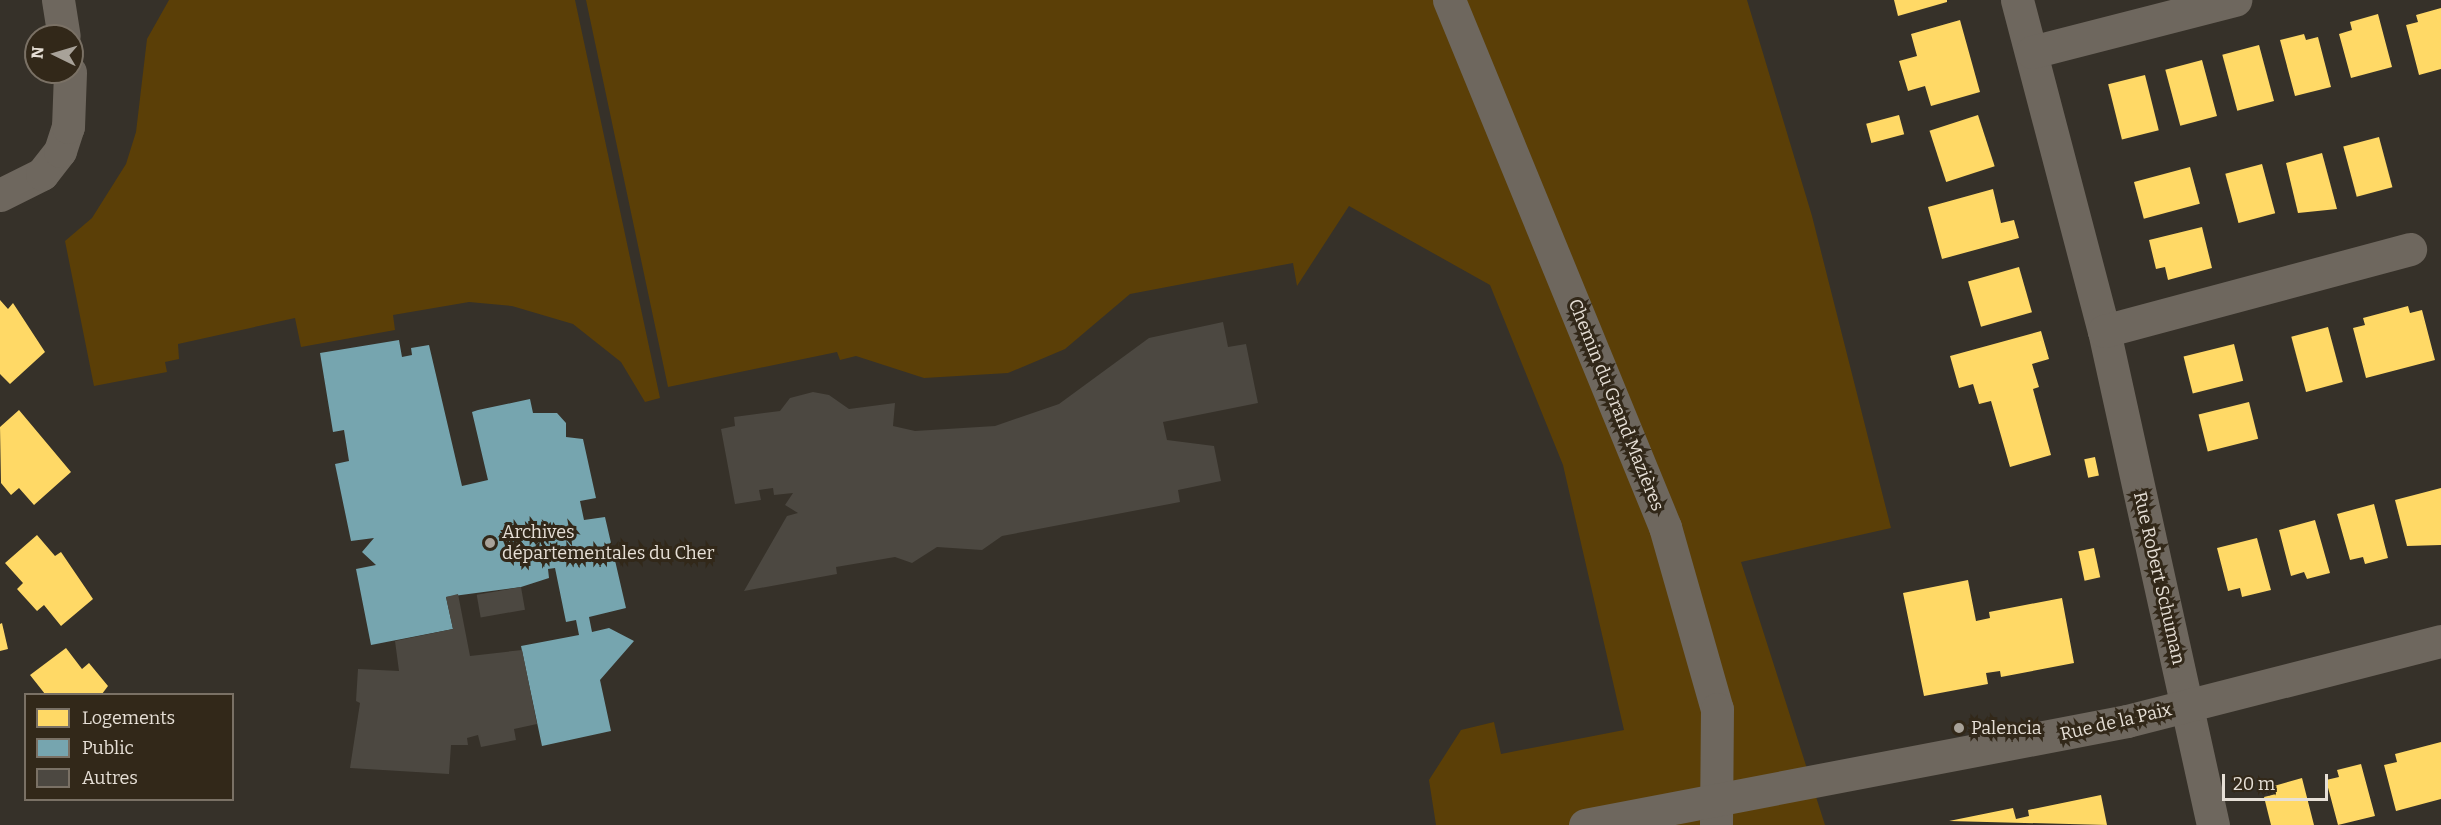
<!DOCTYPE html>
<html>
<head>
<meta charset="utf-8">
<style>
  body { margin:0 }
  #map { position:relative; width:2441px; height:825px; overflow:hidden; background:#363129; font-family:Bitter,serif }
  div>[style] { position:absolute }
  [style*='--x'] { left:calc(var(--x)*1px); top:calc(var(--y)*1px); width:calc(var(--w)*1px); rotate:calc(var(--a)*1deg) }
  .green>* { inset:0; background:#5b3f07 }
  .homes>* { inset:0; background:#ffd966; transform-origin:0 0 }
  .public>* { inset:0; background:#76a5af }
  .building>* { inset:0; background:#4c4841; transform-origin:0 0 }
  .street>* { height:33px; margin:-16.5px; padding:0 16.5px; transform-origin:16.5px; border-radius:16.5px; background:#6e675e }
  .dots>* { width:16px; height:16px; translate:-50% -50%; box-sizing:border-box; border:3px solid #322819; border-radius:50% }
  span { translate:-50% -50%; white-space:nowrap; text-align:center; line-height:1.15; -webkit-text-stroke:6px #322819; paint-order:stroke }
  .street-label { font-size:18px; color:#e6dfd6 }
  .poi-label { font-size:18px; color:#e6dfd6 }
  .left { translate:0 -50%; text-align:left }
  .legend { position:absolute; left:24px; top:693px; width:210px; height:108px; box-sizing:border-box; background:#322819; border:2px solid #7a7165; margin:0; padding:8px 10px; list-style:none; font-size:18px; color:#e6dfd6 }
  .legend li { display:flex; align-items:center; gap:12px; height:30px }
  .legend b { width:30px; border:2px solid #7a7165 }
  .north { position:absolute; left:24px; top:24px; width:60px; height:60px; box-sizing:border-box; background:#322819; border:2px solid #7a7165; border-radius:50%; rotate:275deg; font-size:16px; font-weight:700; line-height:24px; text-align:center; color:#e6dfd6 }
  .north::after { content:''; display:block; margin:auto; width:21px; height:27px; background:#a8a299; clip-path:polygon(50% 0,100% 100%,50% 72%,0 100%) }
  .scale { position:absolute; left:2222px; top:774px; width:106px; height:27px; box-sizing:border-box; border:3px solid #e6dfd6; border-top:0; padding-left:8px; font-size:18px; line-height:21px; white-space:nowrap; color:#e6dfd6; -webkit-text-stroke:4px #322819; paint-order:stroke }
</style>
</head>
<body>
<div id="map">
  <div class="green">
    <div style="clip-path:polygon(169px 0,575px 0,660px 398px,645px 402px,621px 362px,573px 324px,512px 306px,469px 302px,393px 315px,395px 330px,301px 347px,295px 318px,178px 344px,179px 359px,165px 362px,167px 372px,94px 386px,65px 241px,92px 218px,126px 164px,136px 132px,147px 39px)"></div>
    <div style="clip-path:polygon(586px 0,1747px 0,1812px 216px,1891px 528px,1741px 562px,1825px 825px,1436px 825px,1429px 780px,1461px 730px,1494px 722px,1501px 754px,1624px 730px,1563px 465px,1490px 285px,1349px 206px,1297px 286px,1293px 263px,1130px 294px,1065px 349px,1008px 373px,924px 378px,856px 356px,840px 360px,837px 352px,668px 387px)"></div>
  </div>
  <div class="homes">
    <div style="clip-path:polygon(1894px 0,1947px 0,1947px 2px,1898px 16px)"></div>
    <div style="clip-path:polygon(2441px 8px,2441px 69px,2419px 75px,2406px 25px,2418px 22px,2416px 15px)"></div>
    <div style="clip-path:polygon(2378px 14px,2392px 67px,2351px 78px,2339px 34px,2352px 30px,2350px 22px)"></div>
    <div style="clip-path:polygon(1960px 20px,1980px 92px,1931px 106px,1925px 86px,1908px 91px,1899px 61px,1917px 56px,1911px 34px)"></div>
    <div style="clip-path:polygon(2304px 34px,2306px 40px,2318px 37px,2331px 87px,2295px 96px,2280px 40px)"></div>
    <div style="left:2259px;top:45px;width:58px;height:38px;rotate:75deg"></div>
    <div style="left:2202px;top:60px;width:58px;height:38px;rotate:75deg"></div>
    <div style="left:2145px;top:75px;width:57px;height:38px;rotate:76deg"></div>
    <div style="left:1899px;top:115px;width:20px;height:34px;rotate:75deg"></div>
    <div style="left:1978px;top:115px;width:54px;height:51px;rotate:72deg"></div>
    <div style="left:2379px;top:137px;width:52px;height:37px;rotate:75deg"></div>
    <div style="clip-path:polygon(2322px 153px,2337px 209px,2298px 213px,2286px 163px)"></div>
    <div style="left:2262px;top:164px;width:51px;height:38px;rotate:75deg"></div>
    <div style="left:2190px;top:167px;width:38px;height:58px;rotate:75deg"></div>
    <div style="clip-path:polygon(1993px 189px,2001px 223px,2014px 220px,2019px 238px,1942px 259px,1928px 207px)"></div>
    <div style="clip-path:polygon(2202px 227px,2212px 268px,2168px 280px,2165px 267px,2156px 269px,2149px 240px)"></div>
    <div style="left:2019px;top:267px;width:47px;height:53px;rotate:74deg"></div>
    <div style="clip-path:polygon(0 300px,8px 309px,13px 303px,45px 352px,10px 384px,0 374px)"></div>
    <div style="clip-path:polygon(2408px 306px,2410px 313px,2422px 310px,2435px 360px,2366px 378px,2353px 328px,2365px 325px,2363px 318px)"></div>
    <div style="left:2328px;top:327px;width:57px;height:38px;rotate:75deg"></div>
    <div style="clip-path:polygon(2041px 331px,2049px 359px,2032px 364px,2039px 387px,2033px 389px,2051px 455px,2010px 467px,1991px 401px,1979px 404px,1973px 384px,1959px 388px,1950px 356px)"></div>
    <div style="left:2234px;top:344px;width:38px;height:52px;rotate:76deg"></div>
    <div style="left:2249px;top:402px;width:38px;height:52px;rotate:76deg"></div>
    <div style="clip-path:polygon(19px 410px,71px 472px,34px 505px,19px 488px,11px 495px,1px 483px,0 427px)"></div>
    <div style="left:2095px;top:457px;width:19px;height:11px;rotate:78deg"></div>
    <div style="clip-path:polygon(2441px 488px,2441px 545px,2407px 546px,2395px 500px)"></div>
    <div style="clip-path:polygon(2374px 504px,2388px 558px,2365px 564px,2363px 557px,2350px 560px,2337px 514px)"></div>
    <div style="clip-path:polygon(2315px 520px,2330px 573px,2307px 579px,2304px 572px,2291px 576px,2279px 530px)"></div>
    <div style="clip-path:polygon(37px 535px,55px 556px,61px 552px,93px 599px,61px 626px,44px 605px,37px 611px,17px 589px,23px 583px,5px 563px)"></div>
    <div style="clip-path:polygon(2257px 538px,2271px 590px,2242px 597px,2240px 588px,2228px 591px,2217px 548px)"></div>
    <div style="left:2094px;top:548px;width:30px;height:16px;rotate:78deg"></div>
    <div style="clip-path:polygon(1968px 580px,1976px 621px,1990px 618px,1989px 612px,2062px 598px,2074px 663px,2001px 677px,2000px 671px,1986px 673px,1988px 684px,1924px 696px,1903px 593px)"></div>
    <div style="clip-path:polygon(2px 623px,8px 649px,0 651px,0 624px)"></div>
    <div style="clip-path:polygon(66px 648px,82px 669px,89px 663px,108px 686px,102px 694px,45px 694px,30px 675px)"></div>
    <div style="clip-path:polygon(2441px 742px,2441px 799px,2396px 811px,2384px 765px,2397px 762px,2395px 754px)"></div>
    <div style="clip-path:polygon(2361px 764px,2375px 816px,2338px 825px,2326px 780px,2339px 777px,2337px 770px)"></div>
    <div style="clip-path:polygon(2302px 778px,2314px 825px,2271px 825px,2264px 797px,2276px 794px,2274px 786px)"></div>
    <div style="clip-path:polygon(2101px 795px,2107px 825px,1949px 821px,2013px 808px,2016px 819px,2029px 816px,2028px 810px)"></div>
  </div>
  <div class="public">
    <div style="clip-path:polygon(399px 340px,402px 357px,412px 355px,411px 348px,429px 345px,462px 486px,488px 480px,472px 412px,478px 410px,530px 399px,533px 413px,557px 413px,566px 423px,566px 437px,583px 439px,596px 498px,580px 501px,584px 520px,605px 517px,626px 608px,589px 617px,592px 632px,609px 628px,634px 641px,600px 680px,611px 731px,542px 746px,521px 646px,579px 635px,576px 620px,566px 622px,555px 568px,548px 569px,549px 578px,521px 587px,446px 597px,453px 629px,371px 645px,356px 569px,376px 565px,362px 552px,374px 538px,351px 541px,335px 464px,349px 461px,344px 430px,333px 432px,320px 353px)"></div>
  </div>
  <div class="building">
    <div style="clip-path:polygon(1223px 322px,1228px 347px,1246px 344px,1258px 403px,1163px 422px,1167px 440px,1214px 446px,1221px 481px,1178px 490px,1180px 502px,1002px 536px,982px 550px,937px 547px,912px 563px,895px 557px,836px 567px,837px 574px,744px 591px,787px 516px,798px 513px,785px 505px,793px 493px,774px 495px,773px 488px,759px 490px,761px 500px,735px 504px,721px 429px,735px 426px,734px 417px,780px 411px,790px 398px,813px 392px,829px 395px,849px 409px,895px 403px,893px 426px,915px 431px,995px 426px,1059px 404px,1149px 338px)"></div>
    <div style="left:521px;top:587px;width:23px;height:45px;rotate:80deg"></div>
    <div style="clip-path:polygon(458px 594px,470px 656px,522px 650px,537px 724px,514px 729px,516px 740px,481px 747px,478px 735px,467px 738px,468px 745px,451px 745px,449px 774px,350px 768px,360px 703px,356px 701px,358px 669px,399px 671px,395px 641px,453px 629px,446px 597px)"></div>
  </div>
  <div class="street">
    <div style="--x:58;--y:0;--w:36;--a:81"></div>
    <div style="--x:1449;--y:0;--w:570;--a:67.71"></div>
    <div style="--x:1665;--y:527;--w:189;--a:74.1"></div>
    <div style="--x:1717;--y:709;--w:115;--a:90.5"></div>
    <div style="--x:2017;--y:0;--w:342;--a:75.3"></div>
    <div style="--x:2104;--y:331;--w:506;--a:77.56"></div>
    <div style="--x:2032;--y:52;--w:210;--a:-14.4"></div>
    <div style="--x:0;--y:195;--w:47;--a:-26.6"></div>
    <div style="--x:42;--y:174;--w:29;--a:-52"></div>
    <div style="--x:60;--y:151;--w:25;--a:-72"></div>
    <div style="--x:68;--y:127;--w:55;--a:-87.9"></div>
    <div style="--x:2104;--y:331;--w:317;--a:-15"></div>
    <div style="--x:1585;--y:825;--w:552;--a:-10.86"></div>
    <div style="--x:2127;--y:721;--w:324;--a:-14.3"></div>
  </div>
  <div class="dots">
    <div style="left:490px;top:543px;background:#a8a299"></div>
    <div style="left:1959px;top:728px;background:#a8a299"></div>
  </div>
  <div class="street-label">
    <span style="left:1616px;top:405px;rotate:68deg">Chemin du Grand Mazières</span>
    <span style="left:2159px;top:578px;rotate:77deg">Rue Robert Schuman</span>
    <span style="left:2116px;top:722px;rotate:-13deg">Rue de la Paix</span>
  </div>
  <div class="poi-label">
    <span class="left" style="left:502px;top:543px">Archives<br>départementales du Cher</span>
    <span class="left" style="left:1971px;top:728px">Palencia</span>
  </div>
  <ul class="legend">
  <li><b style="height:16px;background:#ffd966"></b>Logements</li>
  <li><b style="height:16px;background:#76a5af"></b>Public</li>
  <li><b style="height:16px;background:#4c4841"></b>Autres</li>
  </ul>
  <div class="north">N</div>
  <div class="scale">20 m</div>
</div>
</body>
</html>
